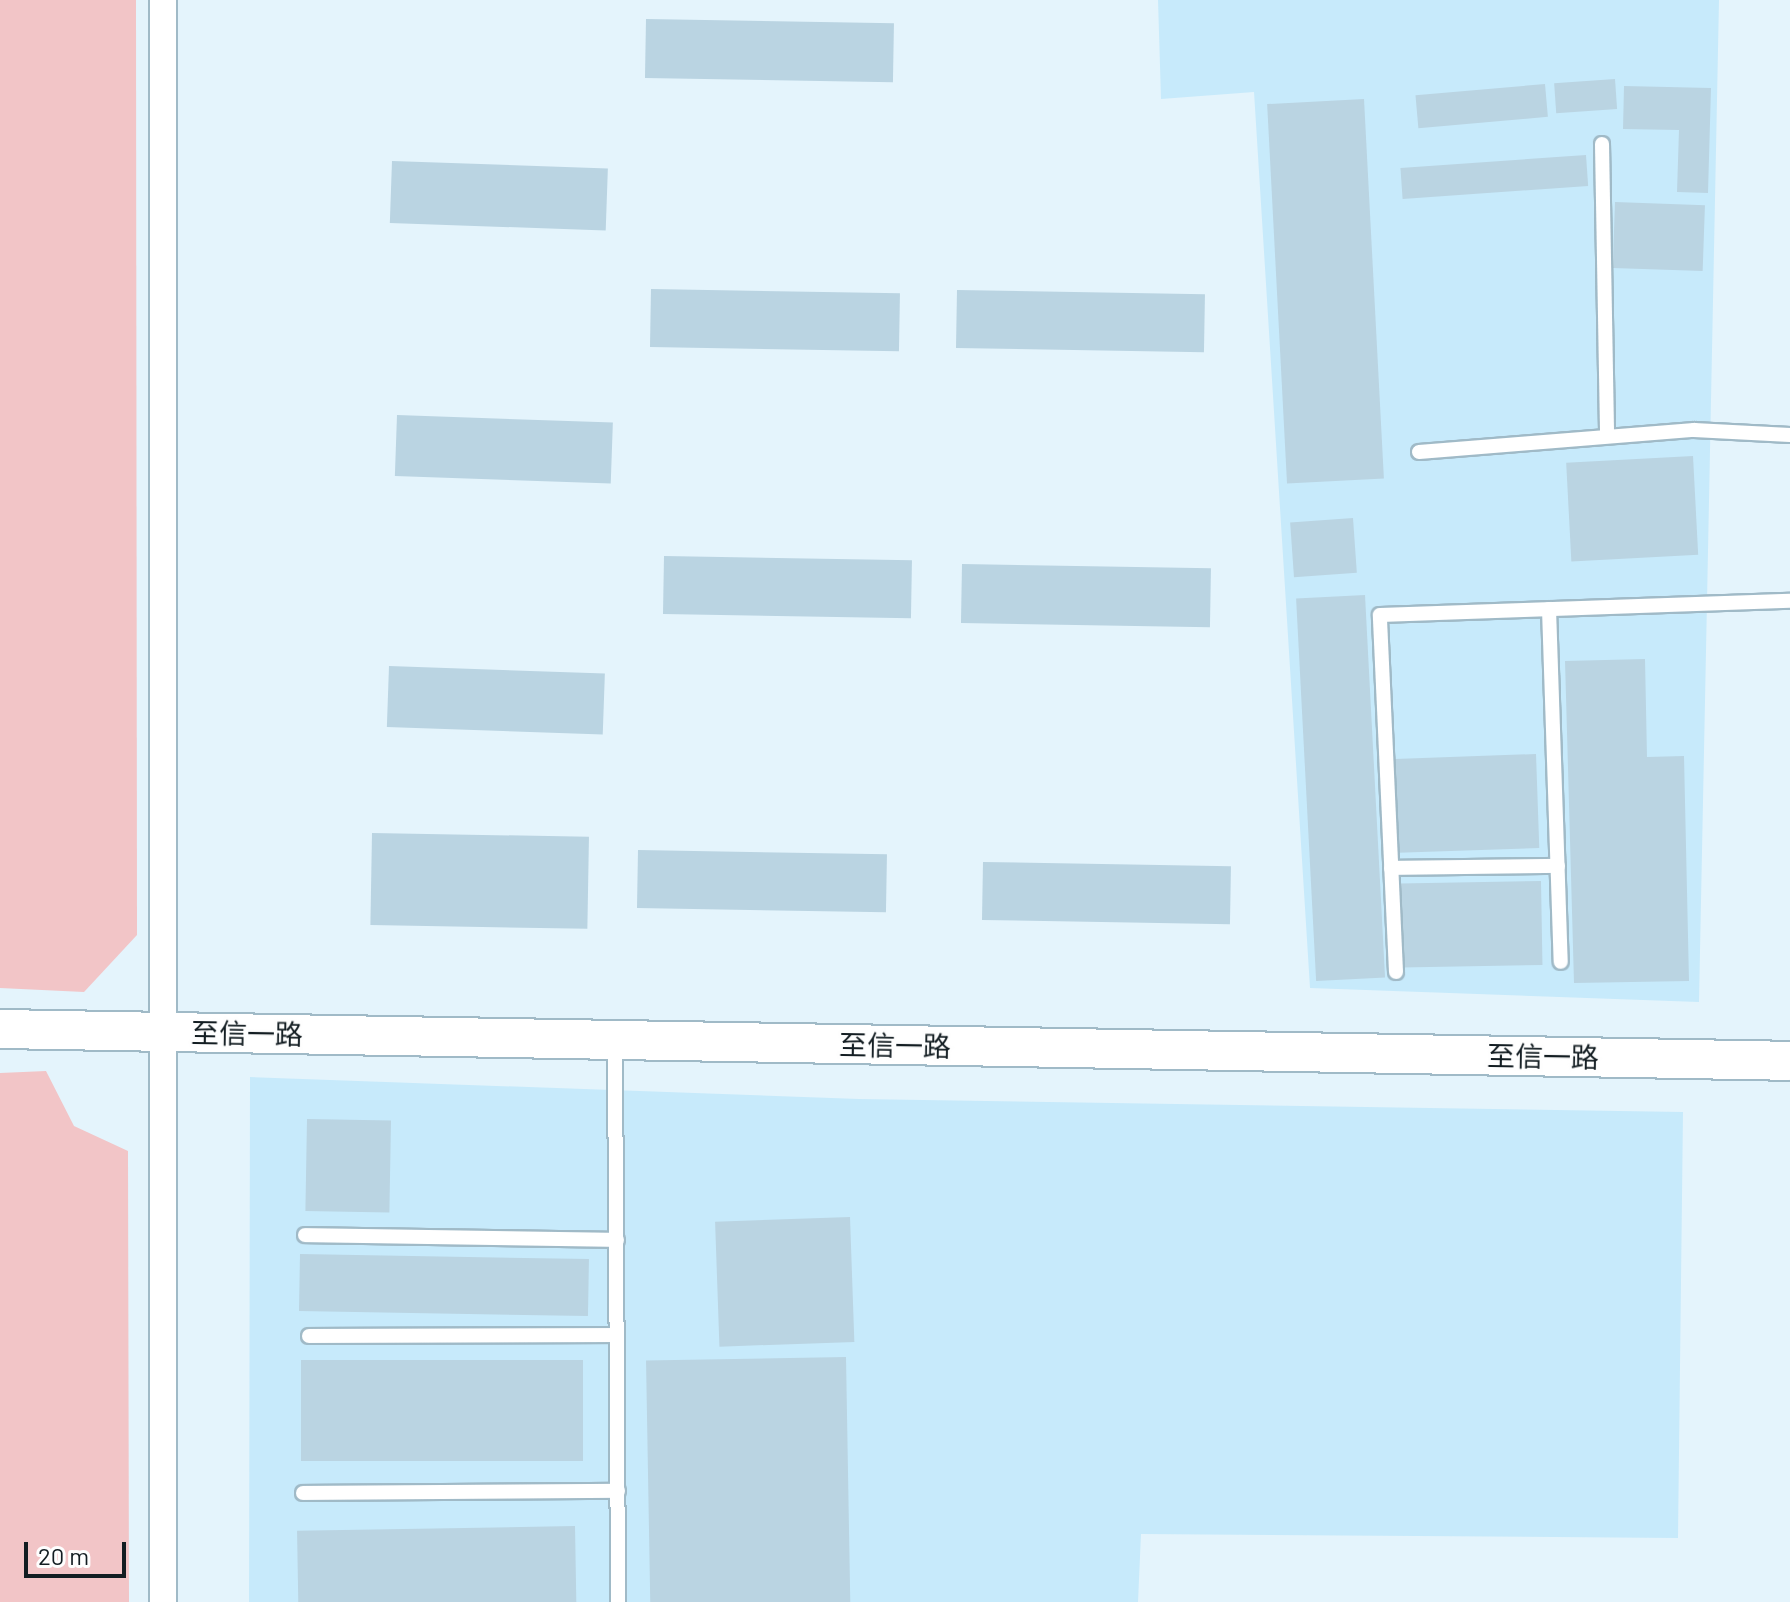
<!DOCTYPE html>
<html>
<head>
<meta charset="utf-8">
<style>
  body { margin:0 }
  #map { position:relative; width:1790px; height:1602px; overflow:hidden; background:#e4f4fc; font-family:Barlow,"Noto Sans SC",sans-serif }
  div>[style] { position:absolute }
  [style*='--x'] { left:calc(var(--x)*1px); top:calc(var(--y)*1px); width:calc(var(--w)*1px); rotate:calc(var(--a)*1deg) }
  .built>* { inset:0; background:#c7eafb }
  .green>* { inset:0; background:#f2c5c7 }
  .building>* { inset:0; background:#bad4e2; transform-origin:0 0 }
  .roads { filter:drop-shadow(2px 0 #a0bac7) drop-shadow(-2px 0 #a0bac7) drop-shadow(0 2px #a0bac7) drop-shadow(0 -2px #a0bac7) }
  .lane>* { height:14px; margin:-7px; padding:0 7px; transform-origin:7px; border-radius:7px; background:#fff }
  .street>* { height:26px; margin:-13px; padding:0 13px; transform-origin:13px; border-radius:13px; background:#fff }
  .secondary>* { height:38px; margin:-19px; padding:0 19px; transform-origin:19px; border-radius:19px; background:#fff }
  span { translate:-50% -50%; white-space:nowrap; text-align:center; line-height:1.15; -webkit-text-stroke:6px #fefefe; paint-order:stroke }
  .street-label { font-size:28px; color:#131d22 }
  .scale { position:absolute; left:24px; top:1542px; width:102px; height:36px; box-sizing:border-box; border:4px solid #131d22; border-top:0; padding-left:10px; font-size:24px; line-height:28px; white-space:nowrap; color:#131d22; -webkit-text-stroke:6px #fefefe; paint-order:stroke }
</style>
</head>
<body>
<div id="map">
  <div class="built">
    <div style="clip-path:polygon(1158px 0,1719px 0,1699px 1002px,1310px 988px,1254px 92px,1161px 99px)"></div>
    <div style="clip-path:polygon(250px 1077px,859px 1099px,1683px 1112px,1678px 1538px,1141px 1534px,1138px 1602px,249px 1602px)"></div>
  </div>
  <div class="green">
    <div style="clip-path:polygon(0 0,136px 0,137px 935px,84px 992px,0 988px)"></div>
    <div style="clip-path:polygon(46px 1071px,74px 1126px,128px 1151px,129px 1602px,0 1602px,0 1073px)"></div>
  </div>
  <div class="building">
    <div style="left:646px;top:19px;width:248px;height:59px;rotate:1deg"></div>
    <div style="left:1615px;top:79px;width:30px;height:61px;rotate:86deg"></div>
    <div style="left:1545px;top:84px;width:33px;height:130px;rotate:85deg"></div>
    <div style="clip-path:polygon(1624px 86px,1711px 88px,1708px 193px,1677px 192px,1679px 130px,1623px 129px)"></div>
    <div style="left:1364px;top:99px;width:380px;height:97px;rotate:87deg"></div>
    <div style="left:1586px;top:155px;width:31px;height:186px;rotate:86deg"></div>
    <div style="left:392px;top:161px;width:216px;height:62px;rotate:2deg"></div>
    <div style="left:1615px;top:202px;width:90px;height:66px;rotate:2deg"></div>
    <div style="left:651px;top:289px;width:249px;height:58px;rotate:1deg"></div>
    <div style="left:957px;top:290px;width:248px;height:58px;rotate:1deg"></div>
    <div style="left:397px;top:415px;width:216px;height:61px;rotate:2deg"></div>
    <div style="left:1693px;top:456px;width:99px;height:127px;rotate:87deg"></div>
    <div style="left:1353px;top:518px;width:55px;height:63px;rotate:86deg"></div>
    <div style="left:664px;top:556px;width:248px;height:58px;rotate:1deg"></div>
    <div style="left:962px;top:564px;width:249px;height:59px;rotate:1deg"></div>
    <div style="left:1365px;top:595px;width:383px;height:69px;rotate:87deg"></div>
    <div style="clip-path:polygon(1645px 659px,1647px 757px,1684px 756px,1689px 981px,1574px 983px,1565px 661px)"></div>
    <div style="left:389px;top:666px;width:216px;height:61px;rotate:2deg"></div>
    <div style="left:1536px;top:754px;width:94px;height:141px;rotate:88deg"></div>
    <div style="left:372px;top:833px;width:217px;height:92px;rotate:1deg"></div>
    <div style="left:638px;top:850px;width:249px;height:58px;rotate:1deg"></div>
    <div style="left:983px;top:862px;width:248px;height:58px;rotate:1deg"></div>
    <div style="left:1541px;top:881px;width:84px;height:141px;rotate:89deg"></div>
    <div style="left:307px;top:1119px;width:84px;height:92px;rotate:1deg"></div>
    <div style="left:850px;top:1217px;width:125px;height:135px;rotate:88deg"></div>
    <div style="left:300px;top:1254px;width:289px;height:57px;rotate:1deg"></div>
    <div style="left:846px;top:1357px;width:245px;height:200px;rotate:89deg"></div>
    <div style="left:583px;top:1360px;width:101px;height:282px;rotate:90deg"></div>
    <div style="left:575px;top:1526px;width:76px;height:278px;rotate:89deg"></div>
  </div>
  <div class="roads">
    <div class="lane">
      <div style="--x:1602;--y:144;--w:292;--a:89"></div>
      <div style="--x:1419;--y:452;--w:276;--a:-4.6"></div>
      <div style="--x:1694;--y:430;--w:96;--a:3"></div>
      <div style="--x:1549;--y:609;--w:353;--a:88.1"></div>
      <div style="--x:1391;--y:868;--w:167;--a:-0.7"></div>
      <div style="--x:1396;--y:972;--w:357;--a:-92.6"></div>
      <div style="--x:1380;--y:615;--w:410;--a:-2"></div>
      <div style="--x:615;--y:1042;--w:560;--a:89.69"></div>
      <div style="--x:305;--y:1235;--w:312;--a:0.9"></div>
      <div style="--x:309;--y:1336;--w:308;--a:-0.2"></div>
      <div style="--x:303;--y:1493;--w:315;--a:-0.4"></div>
    </div>
    <div class="street">
      <div style="--x:163;--y:1602;--w:1602;--a:-90"></div>
    </div>
    <div class="secondary">
      <div style="--x:0;--y:1029;--w:1790;--a:1.02"></div>
    </div>
  </div>
  <div class="street-label">
    <span style="left:247px;top:1033px;rotate:1deg">至信一路</span>
    <span style="left:895px;top:1045px;rotate:1deg">至信一路</span>
    <span style="left:1543px;top:1056px;rotate:1deg">至信一路</span>
  </div>
  <div class="scale">20 m</div>
</div>
</body>
</html>
